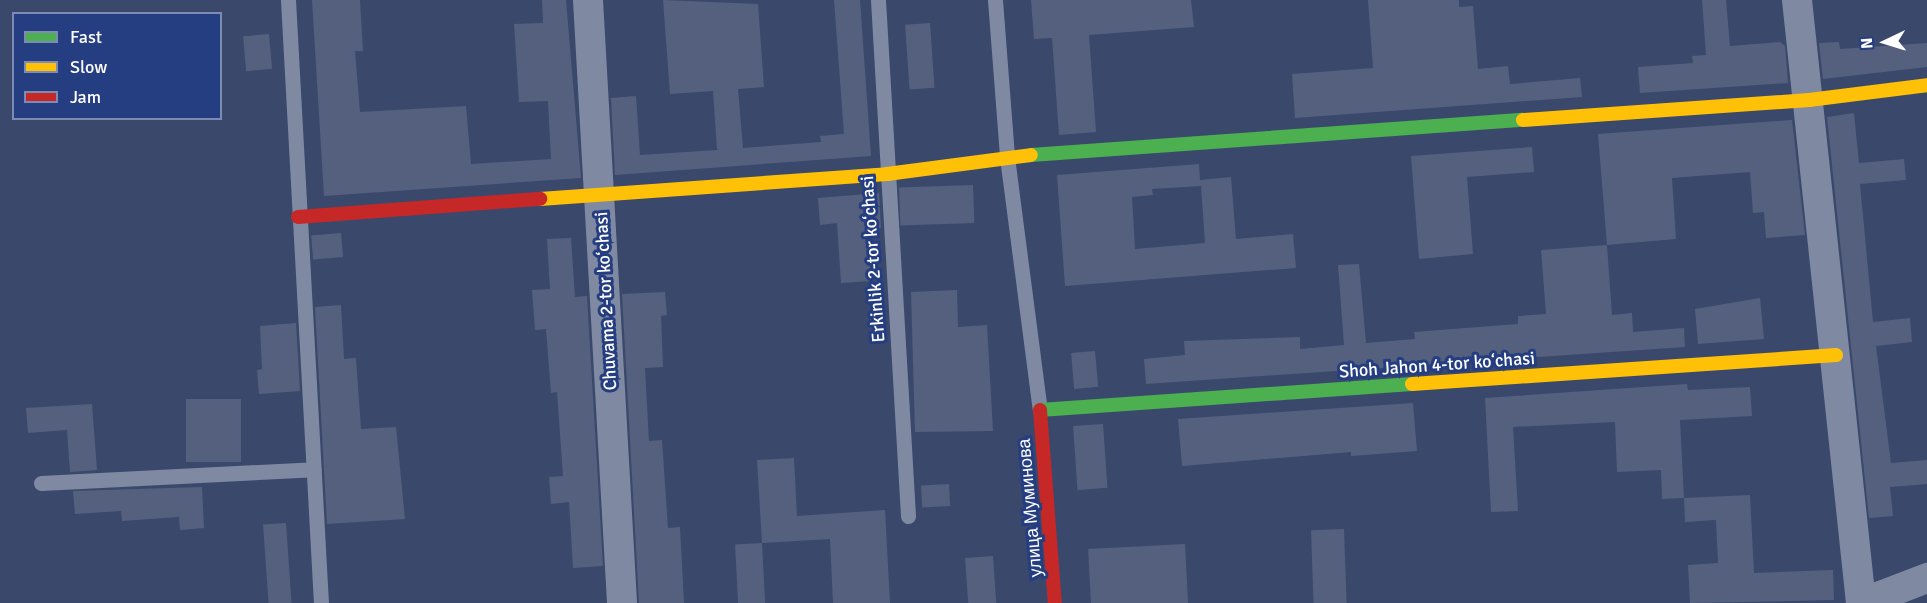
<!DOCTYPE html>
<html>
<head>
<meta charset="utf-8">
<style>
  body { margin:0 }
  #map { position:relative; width:1927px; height:603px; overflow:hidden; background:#3a486c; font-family:Signika,sans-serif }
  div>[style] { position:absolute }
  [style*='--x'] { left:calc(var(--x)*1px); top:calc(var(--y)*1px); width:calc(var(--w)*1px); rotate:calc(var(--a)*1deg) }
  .building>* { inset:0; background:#55607e; transform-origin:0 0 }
  .lane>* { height:15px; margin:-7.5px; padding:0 7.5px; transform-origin:7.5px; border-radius:7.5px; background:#8089a2 }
  .street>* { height:30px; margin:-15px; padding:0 15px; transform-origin:15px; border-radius:15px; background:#8089a2 }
  .fast>* { height:14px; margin:-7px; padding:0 7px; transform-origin:7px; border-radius:7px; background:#4caf50 }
  .slow>* { height:14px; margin:-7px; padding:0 7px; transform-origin:7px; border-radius:7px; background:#ffc107 }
  .jam>* { height:14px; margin:-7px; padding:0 7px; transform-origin:7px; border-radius:7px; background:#c62828 }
  span { translate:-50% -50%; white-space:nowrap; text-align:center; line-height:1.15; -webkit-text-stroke:6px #253e81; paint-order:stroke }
  .street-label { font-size:18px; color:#fff }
  .legend { position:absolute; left:12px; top:12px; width:210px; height:108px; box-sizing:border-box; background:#253e81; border:2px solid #7c8bb3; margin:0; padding:8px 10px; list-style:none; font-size:18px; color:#fff }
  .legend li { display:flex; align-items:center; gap:12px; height:30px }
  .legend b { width:30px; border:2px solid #7c8bb3 }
  .north { position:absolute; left:1855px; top:12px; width:60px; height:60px; -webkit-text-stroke:4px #253e81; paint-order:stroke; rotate:266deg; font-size:16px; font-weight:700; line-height:24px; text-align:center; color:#fff }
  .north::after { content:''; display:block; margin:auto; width:21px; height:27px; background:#fff; clip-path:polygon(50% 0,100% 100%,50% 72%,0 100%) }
</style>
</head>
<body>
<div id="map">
  <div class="building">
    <div style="clip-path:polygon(312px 0,360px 0,363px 51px,355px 51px,360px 112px,466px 106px,471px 164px,551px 159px,548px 101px,519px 102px,514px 24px,543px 23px,542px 0,566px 0,581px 178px,324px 196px)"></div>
    <div style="clip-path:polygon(663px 0,758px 4px,764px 87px,738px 89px,743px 148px,821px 142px,820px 136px,844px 134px,834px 0,860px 0,871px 156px,615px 175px,611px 98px,636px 96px,640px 155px,717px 150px,713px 91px,670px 94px)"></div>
    <div style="clip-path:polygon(1031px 0,1191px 0,1194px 27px,1089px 35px,1096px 132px,1059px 135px,1052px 38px,1034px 39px)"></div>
    <div style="clip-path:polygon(1368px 0,1459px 0,1459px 7px,1473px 6px,1478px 69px,1508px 66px,1510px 84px,1580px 78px,1582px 97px,1295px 118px,1292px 74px,1373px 68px)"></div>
    <div style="clip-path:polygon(1702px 0,1726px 0,1730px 46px,1780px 42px,1785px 46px,1788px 83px,1640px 93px,1638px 67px,1693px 63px,1692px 56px,1706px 55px)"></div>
    <div style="left:930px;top:23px;width:65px;height:25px;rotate:86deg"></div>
    <div style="left:269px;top:34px;width:35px;height:26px;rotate:85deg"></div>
    <div style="clip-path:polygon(1839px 42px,1840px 49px,1927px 43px,1927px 67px,1823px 79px,1819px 43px)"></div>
    <div style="clip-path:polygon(1854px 113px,1859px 163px,1904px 159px,1906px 180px,1860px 184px,1873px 322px,1910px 318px,1912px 342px,1876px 346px,1891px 463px,1927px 460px,1927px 484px,1890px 487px,1893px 516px,1869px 518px,1827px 117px)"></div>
    <div style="clip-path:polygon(1792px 120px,1805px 235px,1766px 238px,1764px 212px,1753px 213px,1750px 172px,1672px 178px,1676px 239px,1607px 245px,1598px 134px)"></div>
    <div style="clip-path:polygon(1532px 147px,1534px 172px,1467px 177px,1473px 254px,1419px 259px,1411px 156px)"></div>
    <div style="clip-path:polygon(evenodd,1199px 164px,1200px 180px,1231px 177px,1236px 239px,1293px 234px,1296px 268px,1065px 286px,1057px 175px,1199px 164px,1201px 186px,1205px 243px,1135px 249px,1132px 197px,1153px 195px,1152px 189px,1201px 186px)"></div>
    <div style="left:973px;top:185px;width:38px;height:74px;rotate:88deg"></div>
    <div style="clip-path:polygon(879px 193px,881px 228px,868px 229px,871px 281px,841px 283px,837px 223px,820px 225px,818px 198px)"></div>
    <div style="left:341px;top:233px;width:24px;height:30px;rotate:85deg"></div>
    <div style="clip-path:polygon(571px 238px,575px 297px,587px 296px,603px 566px,573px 568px,569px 502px,551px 504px,549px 477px,563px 476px,557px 392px,551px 393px,546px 329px,535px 330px,532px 290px,550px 289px,547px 239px)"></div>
    <div style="clip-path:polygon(1607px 245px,1612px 315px,1632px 313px,1633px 332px,1684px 328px,1685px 347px,1146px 384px,1144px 359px,1185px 355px,1184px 341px,1300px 337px,1300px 349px,1344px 345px,1338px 265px,1359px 264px,1366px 343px,1415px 339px,1414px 332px,1518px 324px,1518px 316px,1546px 314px,1541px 250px)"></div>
    <div style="clip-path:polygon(957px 290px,958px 327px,987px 325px,993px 431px,915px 432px,911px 292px)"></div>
    <div style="clip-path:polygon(665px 292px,667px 315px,661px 316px,663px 367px,645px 368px,648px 424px,649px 441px,662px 440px,668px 528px,680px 527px,684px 603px,639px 603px,622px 294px)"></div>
    <div style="clip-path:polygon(1760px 298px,1764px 339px,1698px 344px,1695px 309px)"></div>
    <div style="clip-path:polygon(341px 305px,344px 359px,356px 358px,361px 429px,396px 427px,405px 519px,327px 524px,315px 307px)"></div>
    <div style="clip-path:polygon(296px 323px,300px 391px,259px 394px,257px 370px,262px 369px,260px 326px)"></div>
    <div style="left:1095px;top:351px;width:36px;height:24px;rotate:85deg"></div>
    <div style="clip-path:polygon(1687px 384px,1688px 390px,1750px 387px,1752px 416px,1680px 420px,1684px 498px,1662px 499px,1661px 470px,1617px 472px,1615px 422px,1513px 427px,1518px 511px,1491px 512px,1485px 398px)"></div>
    <div style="left:241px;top:399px;width:63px;height:55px;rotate:90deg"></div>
    <div style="clip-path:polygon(1413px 403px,1417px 451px,1351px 456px,1351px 452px,1182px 466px,1178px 419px)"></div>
    <div style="clip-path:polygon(92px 404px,97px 470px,70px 472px,67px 430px,28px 433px,26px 408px)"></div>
    <div style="left:1103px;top:424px;width:64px;height:30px;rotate:86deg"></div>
    <div style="clip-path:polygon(794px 458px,797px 516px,885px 510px,890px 603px,833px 603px,830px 539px,762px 543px,757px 460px)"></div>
    <div style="left:949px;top:484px;width:22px;height:28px;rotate:87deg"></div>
    <div style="clip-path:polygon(202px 487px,204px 528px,180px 530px,179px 517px,122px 521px,121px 511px,75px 514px,73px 491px)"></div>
    <div style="clip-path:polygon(1750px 495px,1754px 573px,1833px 570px,1834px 600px,1690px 603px,1688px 565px,1718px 563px,1716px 520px,1685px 522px,1684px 498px)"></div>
    <div style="left:286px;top:523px;width:80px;height:23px;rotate:86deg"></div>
    <div style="left:1344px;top:529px;width:74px;height:33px;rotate:88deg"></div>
    <div style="left:762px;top:543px;width:60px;height:27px;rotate:87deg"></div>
    <div style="left:1185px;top:544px;width:59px;height:97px;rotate:87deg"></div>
    <div style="left:993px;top:556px;width:47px;height:28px;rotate:86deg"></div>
  </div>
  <div class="lane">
    <div style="--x:288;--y:0;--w:604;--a:86.87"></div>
    <div style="--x:878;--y:0;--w:517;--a:86.67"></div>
    <div style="--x:995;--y:0;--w:157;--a:85.6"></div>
    <div style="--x:1007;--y:157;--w:255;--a:82.6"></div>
    <div style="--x:41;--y:483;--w:273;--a:-2.9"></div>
  </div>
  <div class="street">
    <div style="--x:588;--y:0;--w:604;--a:86.77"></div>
    <div style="--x:1797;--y:0;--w:606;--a:83.94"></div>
    <div style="--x:1862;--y:603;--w:70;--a:-21"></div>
  </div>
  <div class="fast">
    <div style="--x:1031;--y:155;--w:493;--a:-4.1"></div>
    <div style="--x:1040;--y:410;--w:373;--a:-4"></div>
  </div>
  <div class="slow">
    <div style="--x:1523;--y:120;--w:287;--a:-4"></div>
    <div style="--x:1809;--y:100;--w:119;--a:-7.2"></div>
    <div style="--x:540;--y:199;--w:348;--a:-4.1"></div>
    <div style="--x:887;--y:174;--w:145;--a:-7.5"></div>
    <div style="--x:1412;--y:384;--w:425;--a:-3.9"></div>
  </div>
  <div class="jam">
    <div style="--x:298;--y:217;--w:243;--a:-4.3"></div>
    <div style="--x:1040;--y:410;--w:194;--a:85.6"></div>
  </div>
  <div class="street-label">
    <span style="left:873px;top:259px;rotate:-94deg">Erkinlik 2-tor koʻchasi</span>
    <span style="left:606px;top:301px;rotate:-93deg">Chuvama 2-tor koʻchasi</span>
    <span style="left:1437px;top:365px;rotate:-4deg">Shoh Jahon 4-tor koʻchasi</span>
    <span style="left:1030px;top:508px;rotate:-95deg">улица Муминова</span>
  </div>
  <ul class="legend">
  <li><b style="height:8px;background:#4caf50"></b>Fast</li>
  <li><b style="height:8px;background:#ffc107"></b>Slow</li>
  <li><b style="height:8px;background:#c62828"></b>Jam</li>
  </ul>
  <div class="north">N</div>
</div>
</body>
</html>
